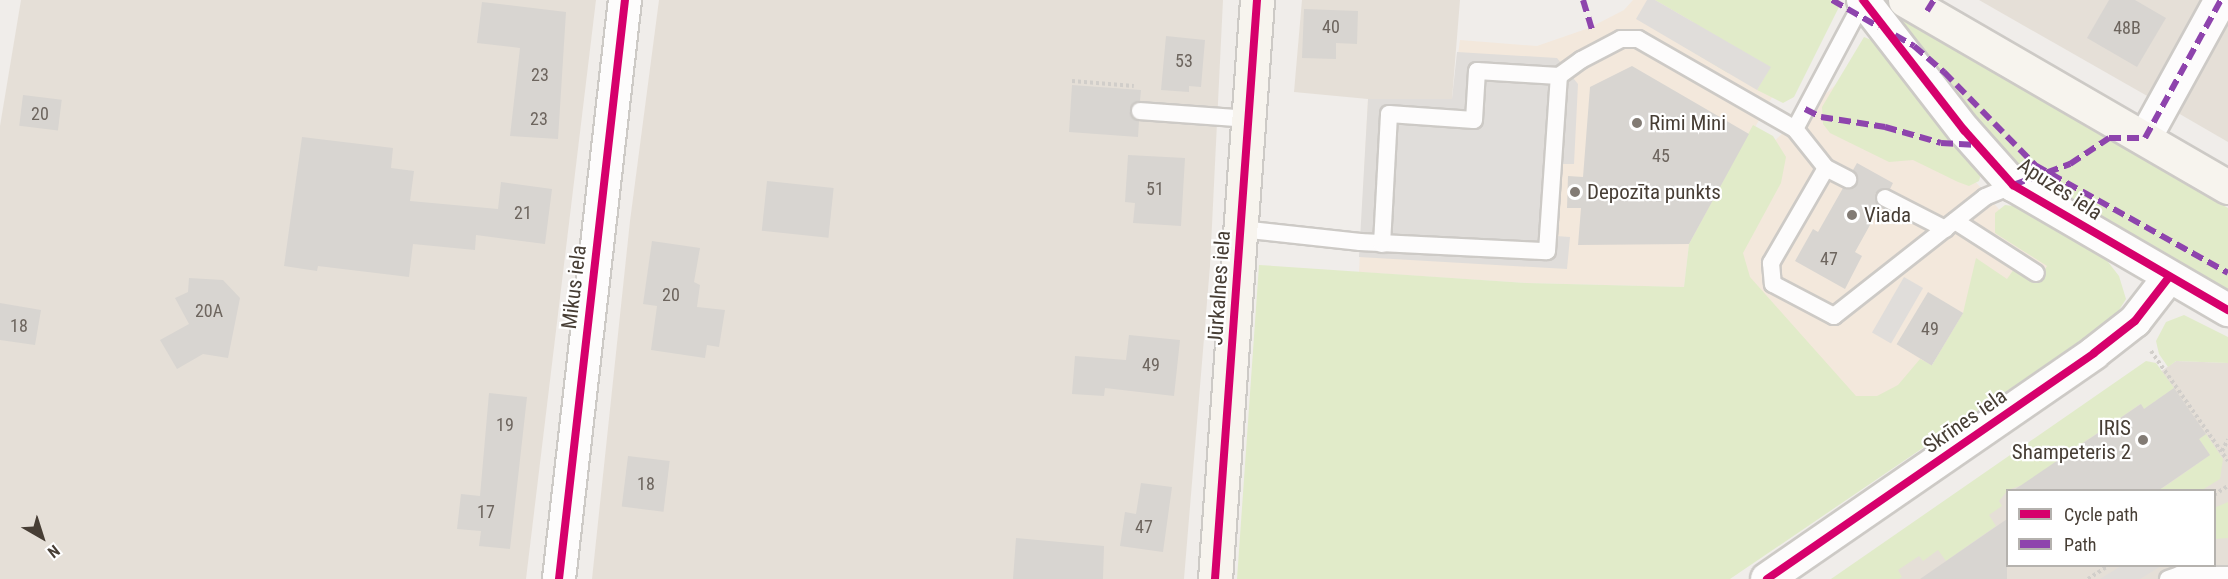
<!DOCTYPE html>
<html>
<head>
<meta charset="utf-8">
<style>
  body { margin:0 }
  #map { position:relative; width:2228px; height:579px; overflow:hidden; background:#f0edea; font-family:"Roboto Condensed",sans-serif }
  div>[style] { position:absolute }
  [style*='--x'] { left:calc(var(--x)*1px); top:calc(var(--y)*1px); width:calc(var(--w)*1px); rotate:calc(var(--a)*1deg) }
  .residential>* { inset:0; background:#e5dfd7 }
  .commercial>* { inset:0; background:#f3e8dc }
  .green>* { inset:0; background:#e1ebc9 }
  .parking>* { inset:0; background:#e0ddda; transform-origin:0 0 }
  .building>* { inset:0; background:#d8d5d1; transform-origin:0 0 }
  .path>* { height:4px; margin-top:-2px; transform-origin:0; background:repeating-linear-gradient(90deg,#d1ceca 0 3px,transparent 0 6px) }
  .roads { filter:drop-shadow(2px 0 #cdcac6) drop-shadow(-2px 0 #cdcac6) drop-shadow(0 2px #cdcac6) drop-shadow(0 -2px #cdcac6) }
  .lane>* { height:16px; margin:-8px; padding:0 8px; transform-origin:8px; border-radius:8px; background:#fdfcfc }
  .street>* { height:32px; margin:-16px; padding:0 16px; transform-origin:16px; border-radius:16px; background:#fdfcfc }
  .secondary>* { height:33px; margin:-16.5px; padding:0 16.5px; transform-origin:16.5px; border-radius:16.5px; background:#f7f4ee }
  .quiet>* { height:6px; margin-top:-3px; transform-origin:0; background:repeating-linear-gradient(90deg,#8e44ad 0 12px,transparent 0 18px) }
  .cycleway>* { height:8px; margin:-4px; padding:0 4px; transform-origin:4px; border-radius:4px; background:#d6006c }
  .dots>* { width:16px; height:16px; translate:-50% -50%; box-sizing:border-box; border:3px solid #fff; border-radius:50% }
  span { translate:-50% -50%; white-space:nowrap; text-align:center; line-height:1.15; -webkit-text-stroke:4.5px #fff; paint-order:stroke }
  .number-label { font-size:18px; color:#6d655e }
  .number-label span { -webkit-text-stroke-width:0 }
  .poi-label { font-size:21px; color:#473e35 }
  .left { translate:0 -50%; text-align:left }
  .right { translate:-100% -50%; text-align:right }
  .street-label { font-size:21px; color:#473e35 }
  .legend { position:absolute; left:2006px; top:489px; width:210px; height:78px; box-sizing:border-box; background:#fff; border:2px solid #b5b2ae; margin:0; padding:8px 10px; list-style:none; font-size:18px; color:#473e35 }
  .legend li { display:flex; align-items:center; gap:12px; height:30px }
  .legend b { width:30px; border:2px solid #b5b2ae }
  .north { position:absolute; left:12px; top:507px; width:60px; height:60px; -webkit-text-stroke:4px #fff; paint-order:stroke; rotate:141deg; font-size:16px; font-weight:700; line-height:24px; text-align:center; color:#473e35 }
  .north::after { content:''; display:block; margin:auto; width:21px; height:27px; background:#473e35; clip-path:polygon(50% 0,100% 100%,50% 72%,0 100%) }
</style>
</head>
<body>
<div id="map">
  <div class="residential">
    <div style="clip-path:polygon(21px 0,596px 0,526px 579px,0 579px,0 126px)"></div>
    <div style="clip-path:polygon(659px 0,1223px 0,1210px 266px,1184px 579px,592px 579px,630px 221px)"></div>
    <div style="clip-path:polygon(1302px 0,1460px 0,1452px 99px,1368px 99px,1294px 92px)"></div>
    <div style="clip-path:polygon(1979px 0,2201px 0,2149px 97px)"></div>
    <div style="clip-path:polygon(2228px 20px,2228px 142px,2178px 113px)"></div>
    <div style="clip-path:polygon(evenodd,2176px 361px,2228px 363px,2228px 579px,1862px 579px,2176px 361px,2008px 490px,2214px 490px,2214px 566px,2008px 566px,2008px 490px)"></div>
  </div>
  <div class="commercial">
    <div style="clip-path:polygon(1633px 0,1827px 0,1689px 244px,1684px 287px,1527px 283px,1359px 272px,1368px 99px,1452px 99px,1460px 40px,1537px 46px,1589px 28px,1624px 10px)"></div>
    <div style="clip-path:polygon(1868px 55px,2003px 214px,2078px 258px,1871px 405px,1826px 392px,1733px 274px,1747px 166px)"></div>
  </div>
  <div class="green">
    <div style="clip-path:polygon(1655px 0,1839px 0,1840px 5px,1794px 97px,1783px 103px,1757px 90px,1770px 67px,1742px 51px,1728px 73px,1680px 44px,1693px 22px)"></div>
    <div style="clip-path:polygon(1898px 19px,1907px 19px,2228px 208px,2228px 293px,2036px 183px,1998px 152px,1897px 25px)"></div>
    <div style="clip-path:polygon(1864px 37px,1874px 41px,1982px 170px,1979px 181px,1969px 186px,1958px 182px,1913px 160px,1889px 162px,1830px 133px,1823px 124px,1822px 107px)"></div>
    <div style="clip-path:polygon(1753px 125px,1773px 136px,1786px 157px,1781px 183px,1743px 253px,1750px 277px,1856px 396px,1877px 396px,1898px 385px,1920px 359px,1932px 365px,1963px 313px,1976px 258px,2007px 279px,2014px 269px,2036px 283px,2047px 266px,1995px 233px,1995px 213px,2005px 205px,2021px 207px,2105px 258px,2119px 276px,2126px 299px,2116px 315px,2064px 352px,1730px 579px,1237px 579px,1259px 265px,1527px 283px,1684px 287px,1689px 244px)"></div>
    <div style="clip-path:polygon(2184px 315px,2228px 337px,2228px 363px,2176px 361px,2168px 367px,2159px 354px,2156px 341px,2166px 322px)"></div>
    <div style="clip-path:polygon(2146px 361px,2156px 363px,2174px 388px,2144px 409px,2140px 404px,2120px 418px,2124px 424px,2110px 434px,2106px 428px,2085px 441px,2028px 490px,2022px 485px,2008px 490px,1999px 501px,2002px 506px,1989px 515px,1996px 526px,1946px 561px,1938px 550px,1923px 561px,1919px 556px,1898px 570px,1902px 577px,1899px 579px,1831px 579px)"></div>
    <div style="clip-path:polygon(2206px 434px,2223px 459px,2220px 479px,2202px 490px,2154px 490px,2152px 488px,2163px 488px,2210px 455px,2199px 439px)"></div>
    <div style="clip-path:polygon(2228px 502px,2228px 538px,2215px 539px,2214px 508px)"></div>
  </div>
  <div class="parking">
    <div style="clip-path:polygon(1647px 0,1655px 0,1771px 67px,1757px 90px,1636px 19px)"></div>
    <div style="clip-path:polygon(1457px 52px,1557px 58px,1578px 84px,1574px 164px,1560px 164px,1556px 236px,1570px 237px,1567px 269px,1359px 257px,1368px 99px,1452px 99px)"></div>
    <div style="left:1904px;top:277px;width:22px;height:64px;rotate:30deg"></div>
    <div style="clip-path:polygon(2121px 566px,2161px 566px,2140px 579px,2100px 579px)"></div>
  </div>
  <div class="building">
    <div style="clip-path:polygon(2109px 0,2135px 0,2166px 18px,2137px 67px,2087px 38px)"></div>
    <div style="clip-path:polygon(482px 2px,566px 12px,558px 139px,510px 136px,520px 48px,477px 43px)"></div>
    <div style="clip-path:polygon(1304px 9px,1358px 11px,1357px 44px,1336px 43px,1336px 59px,1302px 58px)"></div>
    <div style="clip-path:polygon(1166px 36px,1205px 40px,1201px 87px,1189px 86px,1189px 92px,1161px 90px)"></div>
    <div style="clip-path:polygon(1632px 66px,1749px 134px,1689px 244px,1578px 245px,1581px 208px,1567px 208px,1568px 176px,1583px 177px,1590px 87px)"></div>
    <div style="clip-path:polygon(1072px 85px,1141px 90px,1140px 101px,1130px 111px,1139px 121px,1138px 137px,1069px 132px)"></div>
    <div style="left:23px;top:95px;width:39px;height:31px;rotate:7deg"></div>
    <div style="clip-path:polygon(302px 137px,393px 148px,391px 168px,414px 171px,410px 201px,498px 209px,501px 182px,552px 189px,545px 244px,476px 235px,475px 250px,413px 244px,409px 277px,318px 266px,317px 271px,284px 266px)"></div>
    <div style="clip-path:polygon(1128px 155px,1185px 158px,1181px 226px,1133px 223px,1135px 203px,1125px 202px)"></div>
    <div style="clip-path:polygon(1857px 163px,1893px 183px,1890px 189px,1880px 189px,1875px 194px,1880px 207px,1855px 252px,1862px 256px,1845px 289px,1795px 261px,1813px 229px,1818px 232px,1843px 188px,1857px 184px,1858px 178px,1853px 170px)"></div>
    <div style="left:767px;top:181px;width:67px;height:50px;rotate:6deg"></div>
    <div style="clip-path:polygon(652px 241px,700px 248px,694px 282px,700px 285px,697px 307px,725px 310px,719px 347px,707px 345px,705px 358px,651px 350px,657px 306px,643px 304px)"></div>
    <div style="clip-path:polygon(189px 278px,223px 280px,240px 298px,228px 358px,203px 354px,177px 369px,160px 340px,189px 324px,175px 298px,188px 292px)"></div>
    <div style="left:1928px;top:292px;width:41px;height:61px;rotate:31deg"></div>
    <div style="clip-path:polygon(0 303px,41px 310px,35px 345px,0 340px)"></div>
    <div style="clip-path:polygon(1129px 335px,1180px 340px,1174px 396px,1105px 388px,1104px 396px,1072px 394px,1075px 356px,1126px 360px)"></div>
    <div style="clip-path:polygon(2174px 388px,2206px 434px,2199px 439px,2210px 455px,2159px 490px,2014px 490px,2141px 404px,2144px 409px)"></div>
    <div style="clip-path:polygon(489px 393px,527px 397px,510px 549px,479px 546px,481px 531px,457px 529px,461px 494px,480px 496px)"></div>
    <div style="left:628px;top:456px;width:42px;height:51px;rotate:7deg"></div>
    <div style="clip-path:polygon(1141px 483px,1172px 487px,1163px 552px,1120px 546px,1125px 512px,1136px 514px)"></div>
    <div style="clip-path:polygon(2007px 519px,2007px 579px,1920px 579px)"></div>
    <div style="clip-path:polygon(1016px 538px,1104px 546px,1103px 579px,1013px 579px)"></div>
  </div>
  <div class="path">
    <div style="--x:1072;--y:81;--w:62;--a:4.6"></div>
    <div style="--x:2151;--y:351;--w:134;--a:55"></div>
    <div style="--x:2222;--y:451;--w:13;--a:-63"></div>
    <div style="--x:2214;--y:495;--w:17;--a:-33"></div>
    <div style="--x:2088;--y:579;--w:24;--a:-33"></div>
  </div>
  <div class="roads">
    <div class="lane">
      <div style="--x:1140;--y:111;--w:109;--a:4.2"></div>
      <div style="--x:1795;--y:129;--w:145;--a:-62"></div>
      <div style="--x:1826;--y:168;--w:25;--a:27"></div>
      <div style="--x:1885;--y:198;--w:68;--a:27.3"></div>
      <div style="--x:1955;--y:221;--w:96;--a:32.7"></div>
      <div style="--x:1241;--y:229;--w:120;--a:6.2"></div>
      <div style="--x:1360;--y:242;--w:187;--a:2.8"></div>
      <div style="--x:1547;--y:251;--w:175;--a:-86.1"></div>
      <div style="--x:1559;--y:76;--w:27;--a:-36"></div>
      <div style="--x:1581;--y:60;--w:45;--a:-27.7"></div>
      <div style="--x:1621;--y:39;--w:17;--a:0"></div>
      <div style="--x:1638;--y:39;--w:181;--a:29.8"></div>
      <div style="--x:1795;--y:129;--w:50;--a:51.5"></div>
      <div style="--x:1826;--y:168;--w:110;--a:120.1"></div>
      <div style="--x:1771;--y:263;--w:21;--a:85"></div>
      <div style="--x:1773;--y:284;--w:69;--a:27.7"></div>
      <div style="--x:1834;--y:316;--w:192;--a:-38.2"></div>
      <div style="--x:1985;--y:197;--w:30;--a:-23"></div>
      <div style="--x:1382;--y:244;--w:130;--a:-86.9"></div>
      <div style="--x:1389;--y:114;--w:85;--a:4"></div>
      <div style="--x:1474;--y:120;--w:49;--a:-86.5"></div>
      <div style="--x:1477;--y:71;--w:82;--a:3.5"></div>
      <div style="--x:2168;--y:579;--w:12;--a:-20"></div>
      <div style="--x:2179;--y:575;--w:49;--a:0"></div>
    </div>
    <div class="street">
      <div style="--x:1863;--y:0;--w:165;--a:52.2"></div>
      <div style="--x:1964;--y:130;--w:74;--a:48.3"></div>
      <div style="--x:2013;--y:185;--w:249;--a:30.2"></div>
      <div style="--x:2145;--y:138;--w:158;--a:-61.2"></div>
      <div style="--x:559;--y:579;--w:583;--a:-83.5"></div>
      <div style="--x:1767;--y:579;--w:397;--a:-34.6"></div>
      <div style="--x:2094;--y:353;--w:52;--a:-38"></div>
      <div style="--x:2135;--y:321;--w:56;--a:-52.3"></div>
    </div>
    <div class="secondary">
      <div style="--x:1905;--y:0;--w:373;--a:30.1"></div>
      <div style="--x:1215;--y:579;--w:581;--a:-85.85"></div>
    </div>
  </div>
  <div class="quiet">
    <div style="--x:1583;--y:0;--w:34;--a:73"></div>
    <div style="--x:1832;--y:0;--w:54;--a:29.9"></div>
    <div style="--x:1927;--y:11;--w:13;--a:-58"></div>
    <div style="--x:1895;--y:35;--w:22;--a:30"></div>
    <div style="--x:1914;--y:46;--w:40;--a:41"></div>
    <div style="--x:1944;--y:72;--w:130;--a:45.6"></div>
    <div style="--x:2035;--y:165;--w:221;--a:29.2"></div>
    <div style="--x:1805;--y:109;--w:18;--a:27"></div>
    <div style="--x:1821;--y:117;--w:65;--a:8.9"></div>
    <div style="--x:1885;--y:127;--w:58;--a:15.9"></div>
    <div style="--x:1941;--y:143;--w:36;--a:3"></div>
    <div style="--x:2013;--y:185;--w:61;--a:-20.2"></div>
    <div style="--x:2070;--y:164;--w:47;--a:-33.7"></div>
    <div style="--x:2109;--y:138;--w:36;--a:0"></div>
    <div style="--x:2145;--y:138;--w:158;--a:-61.2"></div>
  </div>
  <div class="cycleway">
    <div style="--x:1863;--y:0;--w:165;--a:52.2"></div>
    <div style="--x:1964;--y:130;--w:74;--a:48.3"></div>
    <div style="--x:2013;--y:185;--w:249;--a:30.2"></div>
    <div style="--x:559;--y:579;--w:583;--a:-83.5"></div>
    <div style="--x:1215;--y:579;--w:581;--a:-85.85"></div>
    <div style="--x:1767;--y:579;--w:397;--a:-34.6"></div>
    <div style="--x:2094;--y:353;--w:52;--a:-38"></div>
    <div style="--x:2135;--y:321;--w:56;--a:-52.3"></div>
  </div>
  <div class="dots">
    <div style="left:1637px;top:123px;background:#827b74"></div>
    <div style="left:1575px;top:192px;background:#827b74"></div>
    <div style="left:1852px;top:215px;background:#827b74"></div>
    <div style="left:2143px;top:440px;background:#827b74"></div>
  </div>
  <div class="number-label">
    <span style="left:1331px;top:27px">40</span>
    <span style="left:2127px;top:28px">48B</span>
    <span style="left:1184px;top:61px">53</span>
    <span style="left:540px;top:75px">23</span>
    <span style="left:40px;top:114px">20</span>
    <span style="left:539px;top:119px">23</span>
    <span style="left:1661px;top:156px">45</span>
    <span style="left:1155px;top:189px">51</span>
    <span style="left:523px;top:213px">21</span>
    <span style="left:1829px;top:259px">47</span>
    <span style="left:671px;top:295px">20</span>
    <span style="left:209px;top:311px">20A</span>
    <span style="left:19px;top:326px">18</span>
    <span style="left:1930px;top:329px">49</span>
    <span style="left:1151px;top:365px">49</span>
    <span style="left:505px;top:425px">19</span>
    <span style="left:646px;top:484px">18</span>
    <span style="left:486px;top:512px">17</span>
    <span style="left:1144px;top:527px">47</span>
  </div>
  <div class="poi-label">
    <span class="left" style="left:1649px;top:123px">Rimi Mini</span>
    <span class="left" style="left:1587px;top:192px">Depozīta punkts</span>
    <span class="left" style="left:1864px;top:215px">Viada</span>
    <span class="right" style="left:2131px;top:440px">IRIS<br>Shampeteris 2</span>
  </div>
  <div class="street-label">
    <span style="left:2060px;top:189px;rotate:33deg">Apuzes iela</span>
    <span style="left:574px;top:287px;rotate:-83deg">Mikus iela</span>
    <span style="left:1219px;top:288px;rotate:-86deg">Jūrkalnes iela</span>
    <span style="left:1965px;top:421px;rotate:-35deg">Skrīnes iela</span>
  </div>
  <ul class="legend">
  <li><b style="height:8px;background:#d6006c"></b>Cycle path</li>
  <li><b style="height:8px;background:#8e44ad"></b>Path</li>
  </ul>
  <div class="north">N</div>
</div>
</body>
</html>
